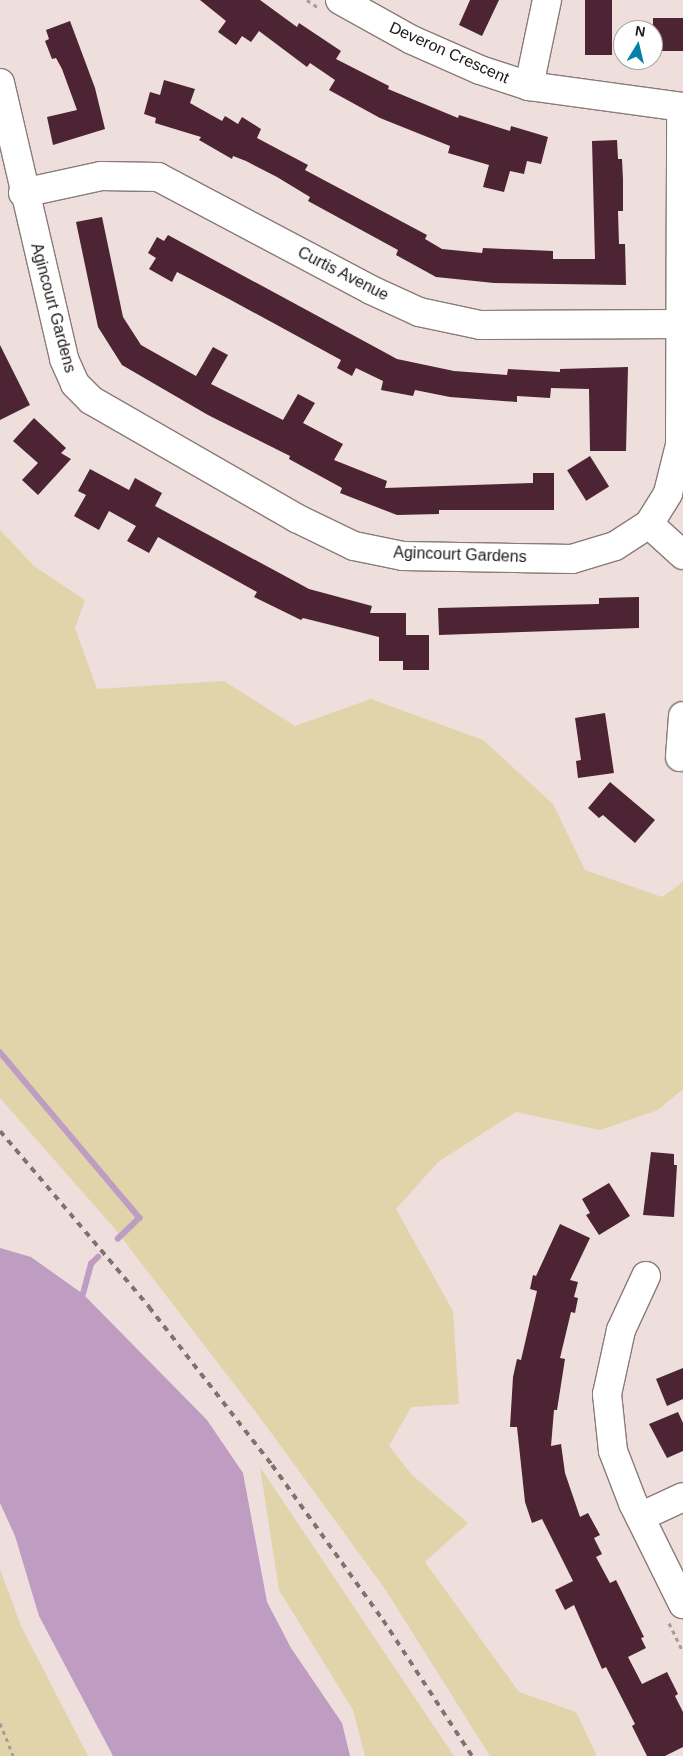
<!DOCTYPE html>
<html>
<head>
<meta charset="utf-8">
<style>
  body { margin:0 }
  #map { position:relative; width:683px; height:1756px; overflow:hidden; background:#eededc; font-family:Helvetica,sans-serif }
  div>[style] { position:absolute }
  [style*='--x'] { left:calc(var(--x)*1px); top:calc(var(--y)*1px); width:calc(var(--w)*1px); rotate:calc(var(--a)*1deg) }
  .green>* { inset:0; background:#e1d4aa }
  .water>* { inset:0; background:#bf9cc1 }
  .stream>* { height:5.5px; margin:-2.75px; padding:0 2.75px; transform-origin:2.75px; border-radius:2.75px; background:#bf9cc1 }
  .building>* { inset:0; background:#4c2433; transform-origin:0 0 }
  .path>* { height:3px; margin-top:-1.5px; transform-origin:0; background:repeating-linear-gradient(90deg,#a79b99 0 4px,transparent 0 8px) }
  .roads { filter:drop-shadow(1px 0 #897b79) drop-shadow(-1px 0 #897b79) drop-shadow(0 1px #897b79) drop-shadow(0 -1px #897b79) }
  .minor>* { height:28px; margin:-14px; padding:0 14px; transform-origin:14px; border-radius:14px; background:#fff }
  .rail>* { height:4px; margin-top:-2px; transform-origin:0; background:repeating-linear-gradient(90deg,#7d7371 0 6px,transparent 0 12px) }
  span { translate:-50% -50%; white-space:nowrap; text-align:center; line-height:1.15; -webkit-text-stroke:5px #fff; paint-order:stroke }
  .street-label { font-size:16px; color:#1d1817 }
  .north { position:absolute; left:613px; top:20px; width:50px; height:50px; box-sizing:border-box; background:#fff; border:1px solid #a5a3a2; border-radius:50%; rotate:9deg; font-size:14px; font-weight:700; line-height:20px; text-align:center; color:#1d1817 }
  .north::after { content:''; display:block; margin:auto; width:18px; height:22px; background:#0481a6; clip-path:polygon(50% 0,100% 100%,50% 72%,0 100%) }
</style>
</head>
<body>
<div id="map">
  <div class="green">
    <div style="clip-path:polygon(0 530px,34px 566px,85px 600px,75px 628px,97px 689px,224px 681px,295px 726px,371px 699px,483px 740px,553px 804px,585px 870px,662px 897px,683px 882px,683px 1089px,658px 1110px,600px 1130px,516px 1112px,438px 1162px,396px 1209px,453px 1311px,459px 1404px,411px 1407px,389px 1446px,412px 1475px,468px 1523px,425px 1562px,519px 1692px,576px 1712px,597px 1756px,490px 1756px,385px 1589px,264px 1423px,115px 1229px,0 1098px)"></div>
    <div style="clip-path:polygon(260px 1467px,454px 1756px,365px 1756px,353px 1710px,279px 1590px)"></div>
    <div style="clip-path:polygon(0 1569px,21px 1626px,88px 1756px,0 1756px)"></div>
  </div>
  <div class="water">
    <div style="clip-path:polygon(0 1248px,31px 1257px,83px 1294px,207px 1420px,243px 1473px,267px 1602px,291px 1648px,342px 1723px,350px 1756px,113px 1756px,39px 1616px,15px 1536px,0 1503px)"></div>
  </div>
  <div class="stream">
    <div style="--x:0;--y:1052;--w:217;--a:49.9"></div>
    <div style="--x:140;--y:1218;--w:30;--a:136"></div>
    <div style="--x:83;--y:1294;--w:31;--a:-75"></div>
    <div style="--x:91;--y:1264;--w:10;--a:-45"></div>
  </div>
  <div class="building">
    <div style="clip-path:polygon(200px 0,260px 0,297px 27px,299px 23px,341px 51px,336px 59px,389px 86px,388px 89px,458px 118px,459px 115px,510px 131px,511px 126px,548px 137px,541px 164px,527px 161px,524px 174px,510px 171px,504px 192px,483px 187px,489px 165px,448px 153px,450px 146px,380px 118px,329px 90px,335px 80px,310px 63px,307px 67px,259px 31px,251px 42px,242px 36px,236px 45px,218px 32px,226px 21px)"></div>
    <div style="clip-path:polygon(470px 0,499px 0,482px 36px,459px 25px)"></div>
    <div style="left:585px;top:0;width:27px;height:55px"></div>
    <div style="left:683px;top:18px;width:33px;height:30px;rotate:90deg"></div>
    <div style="clip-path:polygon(70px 21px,95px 88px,105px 129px,53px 145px,47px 117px,77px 110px,62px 69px,56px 58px,52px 59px,45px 41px,49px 39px,46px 30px)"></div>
    <div style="clip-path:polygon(164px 80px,195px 89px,190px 103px,222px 121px,225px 116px,238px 124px,242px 117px,261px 129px,257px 138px,308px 165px,305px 170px,427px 235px,425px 239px,442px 249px,482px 253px,483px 248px,553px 251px,553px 259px,595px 259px,592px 141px,617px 140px,618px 159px,622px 159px,623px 180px,623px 211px,618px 211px,619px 244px,625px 244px,626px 285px,494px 283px,436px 277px,396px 255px,398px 250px,308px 201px,310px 197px,277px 177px,246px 161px,233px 156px,232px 159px,199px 140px,201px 137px,155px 123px,156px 118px,144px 114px,150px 92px,160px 95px)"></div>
    <div style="clip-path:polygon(102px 217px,123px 317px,141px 345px,196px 376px,213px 347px,228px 355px,211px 384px,283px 420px,298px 394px,315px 403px,303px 423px,343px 444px,334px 460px,387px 481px,385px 488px,533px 483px,533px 473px,554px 473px,554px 510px,439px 510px,439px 514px,397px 515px,340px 493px,342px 488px,289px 459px,290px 456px,208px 415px,122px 365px,98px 327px,76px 222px)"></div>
    <div style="clip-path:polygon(168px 235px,397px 359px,454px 371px,507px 375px,508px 369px,560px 372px,560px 369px,628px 367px,626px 451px,590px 451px,589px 389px,551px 388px,550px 398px,517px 396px,517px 402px,450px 397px,415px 390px,413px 396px,381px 390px,383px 381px,356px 368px,352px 376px,337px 368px,341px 360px,229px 299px,177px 272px,172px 282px,149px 269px,156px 258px,148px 253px,157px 237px,164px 241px)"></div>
    <div style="clip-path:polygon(0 345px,30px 405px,0 420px)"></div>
    <div style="clip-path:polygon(34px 418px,66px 448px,61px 453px,71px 459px,38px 495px,22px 480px,38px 463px,13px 441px)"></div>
    <div style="left:590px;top:456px;width:36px;height:27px;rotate:58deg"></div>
    <div style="clip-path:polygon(90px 469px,129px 490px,135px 478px,162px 493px,155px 506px,309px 589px,372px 606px,370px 613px,406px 613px,406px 635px,429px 635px,429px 670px,403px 670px,403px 661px,379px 661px,379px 637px,303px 618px,301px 620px,254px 597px,257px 592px,158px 537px,149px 553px,127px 541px,136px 526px,109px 511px,99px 530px,74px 516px,86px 495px,78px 491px)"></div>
    <div style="clip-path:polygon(639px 597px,639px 628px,439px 635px,438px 608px,599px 604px,599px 598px)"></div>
    <div style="clip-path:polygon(605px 713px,614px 773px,578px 778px,576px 761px,581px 760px,575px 718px)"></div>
    <div style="clip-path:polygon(610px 782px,655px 820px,635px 843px,603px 815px,599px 818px,588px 808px)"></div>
    <div style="clip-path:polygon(651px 1152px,674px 1154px,674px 1165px,677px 1165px,674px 1217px,643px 1215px)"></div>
    <div style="clip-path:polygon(609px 1183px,630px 1216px,599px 1235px,586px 1215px,590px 1213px,582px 1199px)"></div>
    <div style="clip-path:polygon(560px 1224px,590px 1238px,570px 1280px,578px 1282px,574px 1297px,578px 1298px,575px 1313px,571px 1312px,560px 1358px,565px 1359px,557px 1410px,554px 1410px,551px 1446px,561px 1444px,565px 1473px,580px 1517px,588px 1513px,600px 1535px,594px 1538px,602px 1554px,596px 1557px,610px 1583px,616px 1580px,644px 1637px,641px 1638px,646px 1648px,628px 1657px,642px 1684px,667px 1672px,678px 1694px,675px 1696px,683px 1712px,683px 1747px,665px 1756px,647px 1756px,632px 1726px,635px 1724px,606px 1667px,602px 1669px,574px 1605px,565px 1610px,555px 1590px,573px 1581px,542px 1519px,532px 1523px,525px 1502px,517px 1427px,510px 1427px,513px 1377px,517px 1359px,521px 1360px,537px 1291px,530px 1289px,533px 1275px,536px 1276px)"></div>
    <div style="clip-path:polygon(683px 1368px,683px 1399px,667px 1406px,656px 1379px)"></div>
    <div style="clip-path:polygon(678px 1412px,683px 1423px,683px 1451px,667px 1458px,649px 1424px)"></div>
  </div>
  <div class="path">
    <div style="--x:307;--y:0;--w:14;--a:34"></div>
    <div style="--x:669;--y:1623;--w:32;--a:64"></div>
    <div style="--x:0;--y:1723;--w:35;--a:68"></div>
  </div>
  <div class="roads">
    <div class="minor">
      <div style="--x:340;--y:0;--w:82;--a:29.1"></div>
      <div style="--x:412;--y:40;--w:74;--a:23.8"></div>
      <div style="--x:480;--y:70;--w:52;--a:18.1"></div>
      <div style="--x:529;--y:86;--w:155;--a:7.8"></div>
      <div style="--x:0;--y:83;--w:283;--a:76.9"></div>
      <div style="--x:64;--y:359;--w:27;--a:66"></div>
      <div style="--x:75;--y:384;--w:23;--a:45"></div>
      <div style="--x:91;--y:400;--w:237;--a:29.9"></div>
      <div style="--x:296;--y:518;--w:64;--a:25.8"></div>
      <div style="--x:354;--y:546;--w:50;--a:11.5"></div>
      <div style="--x:403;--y:556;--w:169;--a:1"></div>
      <div style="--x:572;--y:559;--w:45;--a:-16.8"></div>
      <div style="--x:615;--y:546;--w:40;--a:-32.9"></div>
      <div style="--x:649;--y:524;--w:36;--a:-58"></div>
      <div style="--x:668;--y:493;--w:49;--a:-76"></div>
      <div style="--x:680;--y:445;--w:338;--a:-89.8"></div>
      <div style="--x:529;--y:86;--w:88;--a:-78.2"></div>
      <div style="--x:23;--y:193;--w:80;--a:-12.3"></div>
      <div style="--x:101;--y:176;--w:57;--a:1"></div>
      <div style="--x:158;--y:177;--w:241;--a:27.9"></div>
      <div style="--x:371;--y:290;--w:53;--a:24.6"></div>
      <div style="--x:419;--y:312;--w:62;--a:12"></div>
      <div style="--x:480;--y:325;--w:199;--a:-0.3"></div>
      <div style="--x:649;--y:524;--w:46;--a:42.4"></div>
      <div style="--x:680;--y:757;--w:41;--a:-85.8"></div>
      <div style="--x:646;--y:1276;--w:60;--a:114.8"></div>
      <div style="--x:621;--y:1330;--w:66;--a:102.3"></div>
      <div style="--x:607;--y:1394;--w:57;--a:84"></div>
      <div style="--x:613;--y:1451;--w:56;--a:69"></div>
      <div style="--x:633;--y:1503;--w:113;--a:63.7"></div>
      <div style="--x:640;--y:1517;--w:47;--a:-24.9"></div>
    </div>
  </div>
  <div class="rail">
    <div style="--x:0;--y:1131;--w:231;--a:49.7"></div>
    <div style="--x:149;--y:1307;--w:200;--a:52.1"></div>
    <div style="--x:272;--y:1465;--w:191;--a:54.4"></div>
    <div style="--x:383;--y:1620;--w:163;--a:56.8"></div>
  </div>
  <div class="street-label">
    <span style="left:449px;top:53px;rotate:24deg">Deveron Crescent</span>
    <span style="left:343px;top:274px;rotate:27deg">Curtis Avenue</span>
    <span style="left:53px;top:308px;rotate:75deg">Agincourt Gardens</span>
    <span style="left:460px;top:555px;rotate:2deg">Agincourt Gardens</span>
  </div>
  <div class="north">N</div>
</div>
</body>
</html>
